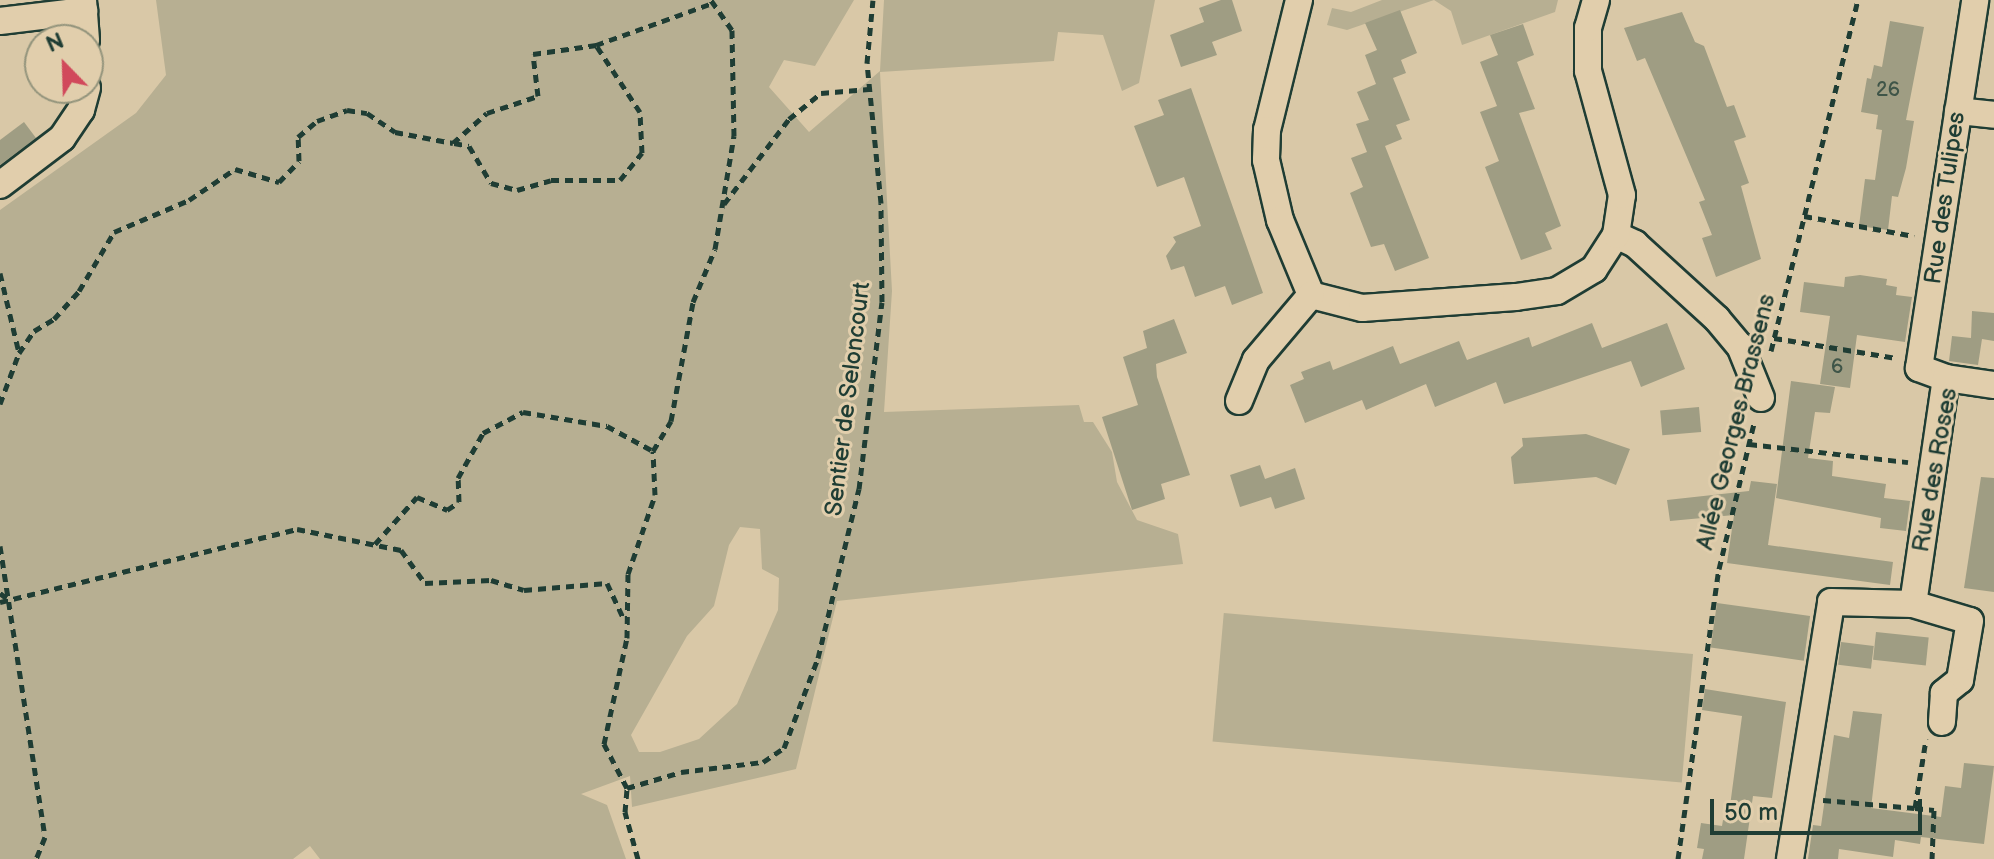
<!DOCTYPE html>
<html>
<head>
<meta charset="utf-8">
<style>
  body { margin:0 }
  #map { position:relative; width:1994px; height:859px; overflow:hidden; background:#d9c8a7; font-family:"Balsamiq Sans",sans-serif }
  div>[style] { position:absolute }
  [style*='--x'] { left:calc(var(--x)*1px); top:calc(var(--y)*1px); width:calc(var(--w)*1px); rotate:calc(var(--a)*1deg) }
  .green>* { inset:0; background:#b7af92; transform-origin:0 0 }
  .building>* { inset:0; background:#9f9d83; transform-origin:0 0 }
  .path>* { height:5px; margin-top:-2.5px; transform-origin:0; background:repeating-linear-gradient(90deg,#1f3d34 0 8px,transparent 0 14px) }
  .roads { filter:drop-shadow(2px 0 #1f3d34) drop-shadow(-2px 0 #1f3d34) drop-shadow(0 2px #1f3d34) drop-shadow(0 -2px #1f3d34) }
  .minor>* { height:26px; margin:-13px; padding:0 13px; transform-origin:13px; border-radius:13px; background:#e1ceac }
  span { translate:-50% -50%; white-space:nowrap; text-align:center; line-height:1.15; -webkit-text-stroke:6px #e1ceac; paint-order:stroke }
  .number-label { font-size:20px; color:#3f5548 }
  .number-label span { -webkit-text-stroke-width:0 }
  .street-label { font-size:24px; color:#1f3d34 }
  .north { position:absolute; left:24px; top:24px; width:80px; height:80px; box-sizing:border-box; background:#e1ceac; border:2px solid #93947c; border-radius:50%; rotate:337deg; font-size:22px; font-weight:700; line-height:32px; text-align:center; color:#1f3d34 }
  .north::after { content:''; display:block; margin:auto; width:28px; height:36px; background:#d1495b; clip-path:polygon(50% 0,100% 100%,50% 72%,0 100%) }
  .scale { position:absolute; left:1710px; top:799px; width:212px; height:36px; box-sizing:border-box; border:4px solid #1f3d34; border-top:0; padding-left:10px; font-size:24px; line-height:28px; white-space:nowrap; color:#1f3d34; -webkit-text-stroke:6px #e1ceac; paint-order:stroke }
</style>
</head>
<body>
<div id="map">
  <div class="green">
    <div style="clip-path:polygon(evenodd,156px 0,854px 0,815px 66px,784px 60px,769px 87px,809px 132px,880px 71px,884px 0,1155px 0,1139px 83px,1122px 91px,1103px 35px,1058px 32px,1054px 61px,880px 72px,892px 291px,884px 412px,1079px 405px,1084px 422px,1093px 422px,1112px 452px,1117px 482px,1137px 520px,1178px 534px,1183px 564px,837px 601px,796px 769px,632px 807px,630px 776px,581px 794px,607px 805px,626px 859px,320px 859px,310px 846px,293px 859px,0 859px,0 210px,136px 113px,166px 75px,156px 0,740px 527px,760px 529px,762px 569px,779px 578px,778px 610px,737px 704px,699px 739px,660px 752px,639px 752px,631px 735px,687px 636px,714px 606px,729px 545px,740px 527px)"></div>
    <div style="clip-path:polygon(1382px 0,1558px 0,1555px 12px,1462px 45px,1451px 11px,1434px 0,1347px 30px,1327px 25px,1332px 8px,1351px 12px)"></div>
    <div style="left:1693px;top:654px;width:129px;height:471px;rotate:95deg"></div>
  </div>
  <div class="building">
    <div style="clip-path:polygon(1221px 0,1232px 0,1242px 31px,1212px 42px,1217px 55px,1181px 67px,1170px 35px,1204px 22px,1199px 8px)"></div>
    <div style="clip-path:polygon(1400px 10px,1417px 53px,1401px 60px,1406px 73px,1393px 78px,1410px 120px,1396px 125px,1402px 139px,1385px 146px,1429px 258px,1395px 271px,1384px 244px,1371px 247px,1350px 193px,1363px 187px,1351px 158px,1367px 152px,1356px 124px,1369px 120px,1357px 92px,1376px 84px,1365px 55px,1377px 50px,1365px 23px)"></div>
    <div style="clip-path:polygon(1682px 12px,1695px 42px,1704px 46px,1727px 107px,1734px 105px,1746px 137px,1734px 141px,1749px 183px,1741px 186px,1761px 259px,1716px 277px,1702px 238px,1712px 235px,1699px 202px,1705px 200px,1645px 58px,1637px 61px,1624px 28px)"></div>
    <div style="clip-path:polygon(1890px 21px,1924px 27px,1906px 120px,1914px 121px,1906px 168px,1898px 197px,1892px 196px,1888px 230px,1859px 226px,1865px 179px,1875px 180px,1882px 130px,1876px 129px,1878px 115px,1861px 112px,1867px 78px,1871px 79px,1874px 65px,1882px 67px)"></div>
    <div style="clip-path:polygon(1523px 24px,1534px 55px,1517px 62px,1535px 109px,1519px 113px,1561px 226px,1545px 233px,1552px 249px,1521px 260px,1485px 167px,1499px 161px,1480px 112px,1497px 106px,1480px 62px,1498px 55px,1490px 35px)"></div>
    <div style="clip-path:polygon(1191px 88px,1263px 293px,1232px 305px,1225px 286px,1195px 297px,1184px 266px,1171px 270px,1166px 256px,1176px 242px,1173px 237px,1201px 226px,1184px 177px,1157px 187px,1134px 126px,1164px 115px,1158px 100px)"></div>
    <div style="clip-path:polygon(24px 122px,36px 138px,0 165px,0 140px)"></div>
    <div style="clip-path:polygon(1860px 275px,1887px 279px,1886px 285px,1897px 287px,1896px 295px,1912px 297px,1905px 342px,1857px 335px,1850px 388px,1820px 384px,1830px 316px,1800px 312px,1804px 282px,1844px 287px,1845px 277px)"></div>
    <div style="clip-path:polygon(1972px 311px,1994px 313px,1994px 341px,1982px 339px,1978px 365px,1949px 361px,1952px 336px,1971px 338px)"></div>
    <div style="clip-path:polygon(1174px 319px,1187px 353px,1156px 364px,1157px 377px,1190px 475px,1161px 484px,1165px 499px,1132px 510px,1102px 417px,1138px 405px,1123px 357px,1147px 348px,1143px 331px)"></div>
    <div style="clip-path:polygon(1592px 323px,1602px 348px,1667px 323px,1685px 369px,1641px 387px,1631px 361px,1504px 404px,1496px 382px,1435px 407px,1426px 384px,1366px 410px,1362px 400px,1305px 423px,1290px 385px,1304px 379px,1301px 372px,1330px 361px,1333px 370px,1393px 346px,1400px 364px,1459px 341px,1467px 360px,1529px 337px,1532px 347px)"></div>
    <div style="clip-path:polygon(1791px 381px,1835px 387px,1830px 413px,1815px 412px,1808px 458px,1833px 461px,1832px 476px,1886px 484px,1884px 498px,1910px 501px,1906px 531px,1880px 528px,1881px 518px,1776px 498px)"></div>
    <div style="left:1699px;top:407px;width:25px;height:39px;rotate:85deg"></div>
    <div style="clip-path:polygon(1586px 434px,1630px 449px,1616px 485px,1596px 477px,1514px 484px,1511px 457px,1523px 446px,1522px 438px)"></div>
    <div style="clip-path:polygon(1260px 465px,1265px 479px,1295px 468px,1305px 499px,1275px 509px,1271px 497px,1240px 507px,1230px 475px)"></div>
    <div style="clip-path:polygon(1981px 477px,1994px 478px,1994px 592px,1964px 588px)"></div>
    <div style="clip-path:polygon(1751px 481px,1777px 484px,1768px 545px,1893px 562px,1890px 585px,1727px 563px,1734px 515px,1670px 521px,1667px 500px,1749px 491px)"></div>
    <div style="left:1717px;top:603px;width:94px;height:45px;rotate:8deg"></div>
    <div style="left:1876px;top:632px;width:53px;height:28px;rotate:6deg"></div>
    <div style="left:1841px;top:642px;width:33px;height:23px;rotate:7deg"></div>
    <div style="clip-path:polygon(1705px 689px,1786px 702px,1772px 798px,1753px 796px,1744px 859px,1702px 859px,1704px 849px,1697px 848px,1701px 823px,1722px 826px,1723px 820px,1728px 821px,1742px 716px,1702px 710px)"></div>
    <div style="clip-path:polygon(1853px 711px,1882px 714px,1871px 808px,1941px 817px,1945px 786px,1961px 788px,1964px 763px,1994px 766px,1984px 844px,1921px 837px,1920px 844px,1895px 840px,1893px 857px,1839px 849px,1838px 859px,1808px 859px,1813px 825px,1821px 826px,1834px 735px,1849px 738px)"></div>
  </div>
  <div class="path">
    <div style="--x:454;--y:143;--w:15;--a:11"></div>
    <div style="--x:469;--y:146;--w:43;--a:59.3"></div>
    <div style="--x:491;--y:183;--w:27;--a:15"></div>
    <div style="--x:517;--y:190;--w:35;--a:-16"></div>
    <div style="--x:551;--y:180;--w:69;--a:0"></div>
    <div style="--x:620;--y:180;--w:35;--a:-51"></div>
    <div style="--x:642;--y:153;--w:41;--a:-92.8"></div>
    <div style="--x:640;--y:112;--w:80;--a:-123.3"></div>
    <div style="--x:724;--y:204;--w:107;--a:-52.6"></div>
    <div style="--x:789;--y:119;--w:41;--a:-39.1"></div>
    <div style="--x:821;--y:93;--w:48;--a:-4.8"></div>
    <div style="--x:1804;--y:216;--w:112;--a:10.3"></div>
    <div style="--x:0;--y:273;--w:82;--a:76.6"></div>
    <div style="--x:1774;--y:338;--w:124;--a:9.3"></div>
    <div style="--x:1771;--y:351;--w:362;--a:-76.1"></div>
    <div style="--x:0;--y:404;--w:54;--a:-69.6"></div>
    <div style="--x:19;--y:353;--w:27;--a:-56"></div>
    <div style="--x:34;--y:331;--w:23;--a:-31"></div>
    <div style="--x:54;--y:319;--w:38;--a:-48"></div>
    <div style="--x:79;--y:291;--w:69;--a:-59.3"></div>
    <div style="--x:114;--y:232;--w:82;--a:-23.1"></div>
    <div style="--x:189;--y:200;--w:55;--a:-34"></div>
    <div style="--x:235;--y:169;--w:46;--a:16.5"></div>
    <div style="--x:279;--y:182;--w:29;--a:-46"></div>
    <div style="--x:299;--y:161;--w:24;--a:-92"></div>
    <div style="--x:298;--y:137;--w:25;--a:-40"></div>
    <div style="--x:317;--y:121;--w:32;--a:-20"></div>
    <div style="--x:347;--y:110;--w:20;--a:9"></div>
    <div style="--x:367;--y:113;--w:34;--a:34"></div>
    <div style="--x:395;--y:132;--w:59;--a:10.7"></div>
    <div style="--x:453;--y:143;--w:45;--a:-41.4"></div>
    <div style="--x:487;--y:113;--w:54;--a:-18.4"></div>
    <div style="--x:538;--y:96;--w:42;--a:-96.8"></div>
    <div style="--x:533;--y:54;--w:64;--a:-8.1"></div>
    <div style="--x:596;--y:45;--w:121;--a:-19.8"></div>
    <div style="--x:1749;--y:444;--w:160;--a:6.5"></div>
    <div style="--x:375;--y:544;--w:63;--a:-48.2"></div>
    <div style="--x:417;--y:497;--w:33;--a:23"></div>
    <div style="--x:447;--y:510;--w:14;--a:-34"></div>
    <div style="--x:459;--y:502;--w:24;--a:-92"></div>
    <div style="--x:458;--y:478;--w:51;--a:-60.9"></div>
    <div style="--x:483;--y:433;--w:45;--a:-27.7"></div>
    <div style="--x:523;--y:412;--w:85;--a:9.5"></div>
    <div style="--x:607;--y:426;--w:52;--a:28.5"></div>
    <div style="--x:0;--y:546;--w:294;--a:81.2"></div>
    <div style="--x:45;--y:837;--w:24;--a:112"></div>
    <div style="--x:0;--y:593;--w:11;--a:38"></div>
    <div style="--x:0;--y:602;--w:306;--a:-13.8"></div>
    <div style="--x:297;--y:529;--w:106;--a:11.4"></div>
    <div style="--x:401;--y:550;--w:41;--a:54"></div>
    <div style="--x:425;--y:583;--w:66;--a:-2.6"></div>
    <div style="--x:491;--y:580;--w:34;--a:17"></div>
    <div style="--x:524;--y:590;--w:83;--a:-4.8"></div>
    <div style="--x:607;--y:583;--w:38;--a:65"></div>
    <div style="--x:627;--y:788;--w:50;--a:-117.6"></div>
    <div style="--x:604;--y:744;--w:108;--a:-77.8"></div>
    <div style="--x:627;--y:638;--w:64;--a:-89.1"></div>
    <div style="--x:628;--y:574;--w:83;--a:-71.1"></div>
    <div style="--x:655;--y:495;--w:44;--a:-92.6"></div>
    <div style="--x:653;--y:451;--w:35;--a:-59"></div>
    <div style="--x:671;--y:421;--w:121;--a:-79.5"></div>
    <div style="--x:693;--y:302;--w:57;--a:-67.5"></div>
    <div style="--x:715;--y:249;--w:115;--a:-80.5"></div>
    <div style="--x:734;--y:136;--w:106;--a:-91.1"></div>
    <div style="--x:732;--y:30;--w:37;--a:-125"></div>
    <div style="--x:1823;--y:800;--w:92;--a:5"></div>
    <div style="--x:1915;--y:808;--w:70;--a:-80.9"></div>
    <div style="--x:1915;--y:808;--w:19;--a:6"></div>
    <div style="--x:1934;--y:810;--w:49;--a:92.3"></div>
    <div style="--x:638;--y:859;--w:49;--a:-105.5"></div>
    <div style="--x:625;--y:812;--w:24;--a:-85"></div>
    <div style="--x:627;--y:788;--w:56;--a:-16.5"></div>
    <div style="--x:681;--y:772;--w:83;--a:-7"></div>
    <div style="--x:763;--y:762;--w:25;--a:-34"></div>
    <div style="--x:784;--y:748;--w:96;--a:-69.3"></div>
    <div style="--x:818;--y:658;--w:174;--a:-76.4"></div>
    <div style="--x:859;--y:489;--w:188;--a:-83"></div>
    <div style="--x:882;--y:302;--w:99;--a:-90.6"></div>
    <div style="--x:881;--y:203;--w:141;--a:-95.7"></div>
    <div style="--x:867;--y:63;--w:63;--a:-84.6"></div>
    <div style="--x:1678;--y:859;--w:293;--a:-82"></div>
    <div style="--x:1719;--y:569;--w:150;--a:-76.5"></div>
  </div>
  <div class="roads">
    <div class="minor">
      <div style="--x:83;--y:0;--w:40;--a:85.7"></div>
      <div style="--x:1299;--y:0;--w:134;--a:103.8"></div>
      <div style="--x:1267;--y:130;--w:30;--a:92"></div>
      <div style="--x:1266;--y:160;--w:62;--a:76.9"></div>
      <div style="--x:1280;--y:220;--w:81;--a:67.5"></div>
      <div style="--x:0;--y:21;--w:85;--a:-6.8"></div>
      <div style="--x:1958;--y:111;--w:36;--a:6"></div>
      <div style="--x:0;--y:185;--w:78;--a:-37.2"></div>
      <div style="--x:62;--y:138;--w:34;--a:-56"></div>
      <div style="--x:81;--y:110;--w:23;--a:-75"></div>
      <div style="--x:1616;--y:235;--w:21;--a:25"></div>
      <div style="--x:1635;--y:244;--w:111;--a:42.4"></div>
      <div style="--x:1717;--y:319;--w:35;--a:50"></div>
      <div style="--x:1740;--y:346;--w:56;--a:68"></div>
      <div style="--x:1311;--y:295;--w:53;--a:14.3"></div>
      <div style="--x:1362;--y:308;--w:154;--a:-4.1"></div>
      <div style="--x:1516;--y:297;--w:41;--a:-8.3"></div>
      <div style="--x:1557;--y:291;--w:43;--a:-30.7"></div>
      <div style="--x:1594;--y:269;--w:40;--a:-57.1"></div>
      <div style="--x:1616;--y:235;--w:40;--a:-81.5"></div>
      <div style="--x:1622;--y:195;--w:129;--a:-105.3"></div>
      <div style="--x:1588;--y:71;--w:43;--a:-90"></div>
      <div style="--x:1588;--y:28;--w:29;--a:-74"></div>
      <div style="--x:1946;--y:378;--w:29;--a:-160"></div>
      <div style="--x:1919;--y:368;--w:372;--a:-81.3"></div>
      <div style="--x:1239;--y:401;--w:44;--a:-67.5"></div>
      <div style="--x:1256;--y:360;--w:85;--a:-49.8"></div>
      <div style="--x:1913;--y:604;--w:228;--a:-81.7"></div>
      <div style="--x:1946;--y:378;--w:49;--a:8.3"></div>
      <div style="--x:1790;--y:859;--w:260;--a:-80.9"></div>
      <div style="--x:1831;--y:602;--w:82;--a:1.4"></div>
      <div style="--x:1913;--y:604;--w:59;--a:16.6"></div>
      <div style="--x:1970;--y:621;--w:60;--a:99.6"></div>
      <div style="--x:1960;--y:680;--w:21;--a:141"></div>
      <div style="--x:1944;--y:693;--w:29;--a:94"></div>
    </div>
  </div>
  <div class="number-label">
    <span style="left:1888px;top:90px">26</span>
    <span style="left:1837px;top:367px">6</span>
  </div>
  <div class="street-label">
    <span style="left:1945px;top:198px;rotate:-82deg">Rue des Tulipes</span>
    <span style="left:848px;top:399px;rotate:-83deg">Sentier de Seloncourt</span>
    <span style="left:1736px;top:422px;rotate:-76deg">Allée Georges Brassens</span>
    <span style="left:1935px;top:470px;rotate:-80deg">Rue des Roses</span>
  </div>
  <div class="north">N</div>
  <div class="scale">50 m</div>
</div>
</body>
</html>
